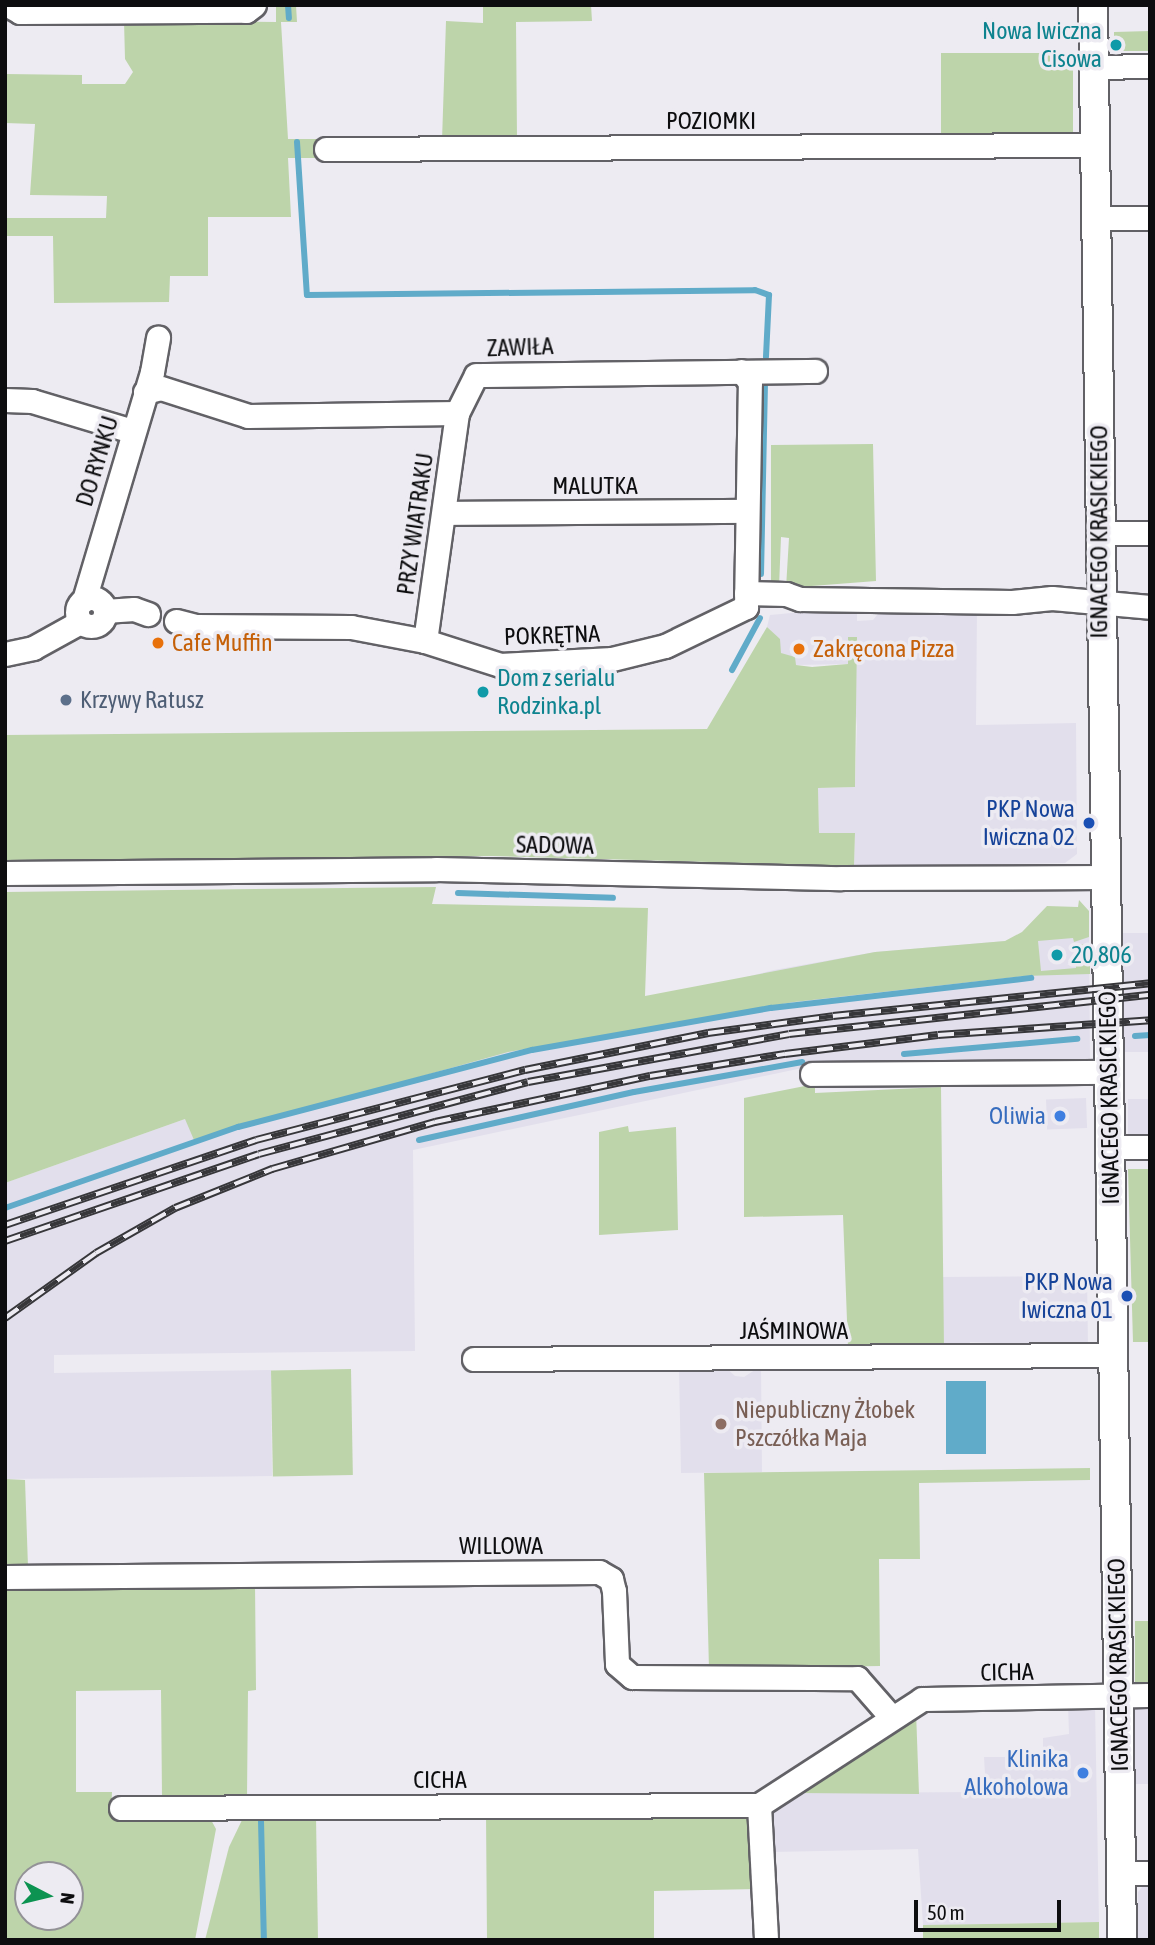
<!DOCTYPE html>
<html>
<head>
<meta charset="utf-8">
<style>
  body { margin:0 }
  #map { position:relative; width:1155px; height:1945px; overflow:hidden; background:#edebf2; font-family:"Asap Condensed",sans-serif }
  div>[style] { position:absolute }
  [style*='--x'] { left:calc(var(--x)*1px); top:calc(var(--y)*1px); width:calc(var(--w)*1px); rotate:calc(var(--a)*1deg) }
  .built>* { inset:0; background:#e2dfec; transform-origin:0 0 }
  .green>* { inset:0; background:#bdd4aa; transform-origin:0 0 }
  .water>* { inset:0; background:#60abc9; transform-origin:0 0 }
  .stream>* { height:6px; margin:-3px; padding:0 3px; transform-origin:3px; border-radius:3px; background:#60abc9 }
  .roads { filter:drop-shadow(2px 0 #626166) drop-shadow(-2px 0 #626166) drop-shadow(0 2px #626166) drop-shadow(0 -2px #626166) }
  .minor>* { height:23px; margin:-11.5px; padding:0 11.5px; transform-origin:11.5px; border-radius:11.5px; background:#fff }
  .minor>.ring { margin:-11.5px; padding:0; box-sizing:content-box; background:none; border:23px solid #fff; border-radius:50% }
  .tertiary>* { height:28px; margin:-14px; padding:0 14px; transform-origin:14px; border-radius:14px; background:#fff }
  .rail>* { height:8px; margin-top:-4px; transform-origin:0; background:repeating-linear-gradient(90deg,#edebf2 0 16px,#37373a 0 32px); box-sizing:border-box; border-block:2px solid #37373a }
  .dots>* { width:19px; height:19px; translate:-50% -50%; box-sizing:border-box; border:4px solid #edebf2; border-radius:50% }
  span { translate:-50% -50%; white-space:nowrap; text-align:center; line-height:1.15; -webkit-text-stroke:7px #edebf2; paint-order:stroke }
  .culture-label { font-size:24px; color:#0d838f }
  .right { translate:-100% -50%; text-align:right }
  .left { translate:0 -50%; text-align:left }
  .street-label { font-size:24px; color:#0d0d0f }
  .food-label { font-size:24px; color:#c56008 }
  .service-label { font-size:24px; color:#4e5e75 }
  .transit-label { font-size:24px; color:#164399 }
  .shop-label { font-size:24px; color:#366cbe }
  .education-label { font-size:24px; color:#785e54 }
  .frame { position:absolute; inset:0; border:7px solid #0d0d0f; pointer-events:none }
  .north { position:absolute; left:14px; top:1861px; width:70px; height:70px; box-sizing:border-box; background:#edebf2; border:2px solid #939297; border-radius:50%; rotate:97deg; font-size:19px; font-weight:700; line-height:28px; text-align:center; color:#0d0d0f }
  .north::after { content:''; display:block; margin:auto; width:24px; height:32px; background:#0c9351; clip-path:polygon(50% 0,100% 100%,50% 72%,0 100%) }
  .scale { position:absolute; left:914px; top:1900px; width:147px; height:32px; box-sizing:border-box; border:4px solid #0d0d0f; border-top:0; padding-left:9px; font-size:21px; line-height:24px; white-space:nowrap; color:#0d0d0f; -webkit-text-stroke:5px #edebf2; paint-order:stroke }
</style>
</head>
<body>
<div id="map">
  <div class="built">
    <div style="clip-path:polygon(857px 607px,857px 621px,873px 620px,881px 610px,977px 609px,976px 725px,1076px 723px,1077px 854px,1065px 863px,854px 866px,855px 833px,819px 833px,818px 788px,855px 787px,857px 726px,848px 638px,848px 664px,795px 665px,781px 653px,775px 635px,767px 627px,770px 615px)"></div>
    <div style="left:1150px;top:933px;width:119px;height:30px;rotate:90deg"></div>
    <div style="clip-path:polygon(1089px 934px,1090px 1062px,812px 1066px,413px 1150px,415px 1351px,54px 1355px,54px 1373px,271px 1370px,272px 1476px,5px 1479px,5px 1183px,185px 1119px,774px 970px,875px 952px)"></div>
    <div style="left:1086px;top:1098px;width:30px;height:40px;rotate:88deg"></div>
    <div style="left:1128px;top:1099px;width:22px;height:40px"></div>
    <div style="clip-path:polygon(1087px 1276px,1088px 1346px,970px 1342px,969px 1346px,944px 1346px,941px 1277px)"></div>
    <div style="clip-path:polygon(724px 1366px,735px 1376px,744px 1377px,761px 1366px,762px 1472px,681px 1473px,679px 1367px)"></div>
    <div style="clip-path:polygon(1068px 1704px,1095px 1704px,1099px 1922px,923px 1925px,918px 1849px,772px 1852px,770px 1816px,798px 1793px,986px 1792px,984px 1757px,1043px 1757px,1043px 1738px,1069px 1734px)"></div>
    <div style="left:1134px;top:1709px;width:16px;height:75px"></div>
    <div style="clip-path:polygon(1143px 1886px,1150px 1886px,1150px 1940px,1138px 1940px,1138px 1892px)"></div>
  </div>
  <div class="green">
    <div style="clip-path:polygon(276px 5px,296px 5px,297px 22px,281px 22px,288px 139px,321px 139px,322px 158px,288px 158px,291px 217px,208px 217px,208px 276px,170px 276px,169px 302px,54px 303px,53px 236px,5px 236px,5px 218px,106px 218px,107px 196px,30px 195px,35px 124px,5px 123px,5px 74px,82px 75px,82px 84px,125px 84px,133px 72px,125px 59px,124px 21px,276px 22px)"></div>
    <div style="clip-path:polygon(483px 5px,591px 5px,592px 21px,516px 22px,517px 139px,442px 140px,446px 21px,483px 23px)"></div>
    <div style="clip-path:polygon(1150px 31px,1150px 51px,1121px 51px,1121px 39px,1114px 39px,1114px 32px)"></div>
    <div style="left:1073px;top:53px;width:83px;height:132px;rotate:90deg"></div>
    <div style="clip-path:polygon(873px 444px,876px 581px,786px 588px,789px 538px,781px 537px,779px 587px,771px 587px,771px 445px)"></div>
    <div style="clip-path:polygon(767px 627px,780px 639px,781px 653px,795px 657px,796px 665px,812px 667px,848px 664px,848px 637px,857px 637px,855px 787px,818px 788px,819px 833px,855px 833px,854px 866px,493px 856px,5px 860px,5px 735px,707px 729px)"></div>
    <div style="clip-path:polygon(436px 887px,432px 904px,648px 908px,645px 996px,875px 952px,1005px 941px,1022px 932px,1047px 906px,1078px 907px,1079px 900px,1089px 911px,1089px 937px,1074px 942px,1073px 938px,1038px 941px,1041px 971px,1076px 968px,1075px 945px,1090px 944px,1090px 974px,1024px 976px,794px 1002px,508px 1052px,194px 1140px,185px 1119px,5px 1183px,5px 892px)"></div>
    <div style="clip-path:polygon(815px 1084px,815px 1093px,941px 1087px,944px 1346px,848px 1347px,843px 1215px,744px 1217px,744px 1098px)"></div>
    <div style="clip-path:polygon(628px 1126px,629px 1132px,676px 1127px,678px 1230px,599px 1235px,599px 1132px)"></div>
    <div style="clip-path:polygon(1128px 1169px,1150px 1169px,1150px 1342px,1133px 1342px)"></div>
    <div style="left:351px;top:1369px;width:106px;height:80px;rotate:89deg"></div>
    <div style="clip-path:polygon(1090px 1468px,1090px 1480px,919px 1483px,920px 1559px,879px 1559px,880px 1666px,709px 1669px,704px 1473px)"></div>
    <div style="clip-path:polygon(5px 1479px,25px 1480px,28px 1567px,5px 1567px)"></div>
    <div style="clip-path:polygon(evenodd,255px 1583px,256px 1690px,248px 1691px,247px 1798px,162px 1797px,161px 1690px,76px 1691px,76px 1792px,112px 1792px,111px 1813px,210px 1818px,216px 1829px,195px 1940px,5px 1940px,5px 1586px,255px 1583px,28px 1875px,70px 1875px,70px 1917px,28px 1917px,28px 1875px)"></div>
    <div style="left:1135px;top:1621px;width:15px;height:61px"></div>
    <div style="clip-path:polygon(916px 1711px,919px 1794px,798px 1793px)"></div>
    <div style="clip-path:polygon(486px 1814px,751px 1814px,757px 1889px,654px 1891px,654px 1940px,487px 1940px)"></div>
    <div style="clip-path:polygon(316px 1817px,318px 1940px,205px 1940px,229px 1847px,243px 1818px)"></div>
    <div style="clip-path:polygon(1099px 1922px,1099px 1940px,923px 1940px,923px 1925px)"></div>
  </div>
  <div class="water">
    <div style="left:986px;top:1381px;width:73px;height:40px;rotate:90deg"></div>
  </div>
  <div class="stream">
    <div style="--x:288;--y:5;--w:13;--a:86"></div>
    <div style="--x:297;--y:142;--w:153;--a:86.3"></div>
    <div style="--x:307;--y:295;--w:448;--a:-0.6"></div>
    <div style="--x:755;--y:290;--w:15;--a:20"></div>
    <div style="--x:769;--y:295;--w:62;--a:92.8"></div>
    <div style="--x:761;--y:574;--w:190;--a:-88.8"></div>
    <div style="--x:732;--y:670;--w:59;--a:-61.7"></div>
    <div style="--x:458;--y:893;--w:155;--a:1.8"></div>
    <div style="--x:1135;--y:1036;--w:15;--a:-4"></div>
    <div style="--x:904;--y:1054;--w:174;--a:-5"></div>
    <div style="--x:419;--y:1140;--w:220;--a:-12.6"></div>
    <div style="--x:634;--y:1092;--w:171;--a:-10.1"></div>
    <div style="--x:5;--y:1208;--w:247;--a:-19.2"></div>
    <div style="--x:238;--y:1127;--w:304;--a:-14.7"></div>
    <div style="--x:532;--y:1050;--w:243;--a:-10"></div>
    <div style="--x:771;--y:1008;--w:262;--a:-6.6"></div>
    <div style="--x:261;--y:1821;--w:119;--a:88.6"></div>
  </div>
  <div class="roads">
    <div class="minor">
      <div style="--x:8;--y:5;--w:14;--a:30"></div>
      <div style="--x:20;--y:12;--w:226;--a:-0.3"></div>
      <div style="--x:246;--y:11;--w:10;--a:-37"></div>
      <div style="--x:1094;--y:67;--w:56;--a:-1"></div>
      <div style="--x:326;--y:149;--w:770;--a:-0.3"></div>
      <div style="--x:1097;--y:218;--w:53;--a:0"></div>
      <div style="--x:145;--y:392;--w:16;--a:-14"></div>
      <div style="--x:161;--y:388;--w:91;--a:17.8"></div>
      <div style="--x:248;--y:416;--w:209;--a:-0.8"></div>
      <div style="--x:5;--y:400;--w:27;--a:2"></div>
      <div style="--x:32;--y:401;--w:104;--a:16.7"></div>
      <div style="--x:444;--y:513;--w:302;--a:-0.4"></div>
      <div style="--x:1099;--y:533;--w:51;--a:0"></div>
      <div style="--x:746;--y:593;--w:40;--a:1.4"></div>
      <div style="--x:786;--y:594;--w:15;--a:20"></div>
      <div style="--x:800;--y:599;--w:212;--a:0.8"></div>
      <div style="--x:1012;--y:602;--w:40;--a:-5.7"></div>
      <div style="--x:1052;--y:598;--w:98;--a:5.2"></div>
      <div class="ring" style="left:77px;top:598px;width:5px;height:5px"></div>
      <div style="--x:84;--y:600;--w:238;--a:-73.4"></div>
      <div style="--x:152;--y:372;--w:35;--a:-80"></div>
      <div style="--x:105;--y:611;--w:29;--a:-4"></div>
      <div style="--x:134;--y:609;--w:15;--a:20"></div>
      <div style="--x:176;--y:621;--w:21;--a:14"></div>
      <div style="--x:196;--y:626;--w:155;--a:0.4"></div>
      <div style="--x:351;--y:627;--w:75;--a:10.7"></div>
      <div style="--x:425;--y:641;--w:79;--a:17.7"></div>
      <div style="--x:500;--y:665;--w:112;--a:-3.1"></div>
      <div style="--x:612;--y:659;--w:55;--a:-13.8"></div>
      <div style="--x:665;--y:646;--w:90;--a:-25.7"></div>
      <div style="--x:746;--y:607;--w:225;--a:-89"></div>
      <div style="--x:750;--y:382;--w:14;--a:-129"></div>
      <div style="--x:425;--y:641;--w:230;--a:-82"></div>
      <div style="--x:457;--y:413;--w:42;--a:-63.4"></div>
      <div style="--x:476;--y:375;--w:339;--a:-0.7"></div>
      <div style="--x:5;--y:654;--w:29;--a:-12"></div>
      <div style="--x:33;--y:648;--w:54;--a:-29"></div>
      <div style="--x:5;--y:873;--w:431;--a:-0.5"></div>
      <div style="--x:436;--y:869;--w:405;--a:1.3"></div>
      <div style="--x:841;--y:878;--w:262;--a:-0.2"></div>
      <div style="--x:812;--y:1074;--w:296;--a:-0.4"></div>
      <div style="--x:1110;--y:1147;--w:40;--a:0"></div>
      <div style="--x:474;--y:1359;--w:640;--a:-0.36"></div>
      <div style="--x:5;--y:1577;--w:594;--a:-0.48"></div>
      <div style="--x:599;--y:1572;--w:14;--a:30"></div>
      <div style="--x:611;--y:1579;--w:12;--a:76"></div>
      <div style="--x:614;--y:1591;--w:73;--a:87.6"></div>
      <div style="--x:617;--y:1664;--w:20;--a:41"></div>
      <div style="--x:632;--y:1677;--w:225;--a:0.3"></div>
      <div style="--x:857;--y:1678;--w:53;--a:48.8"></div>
      <div style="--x:759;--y:1805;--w:135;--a:87"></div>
      <div style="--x:121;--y:1808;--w:638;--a:-0.27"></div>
      <div style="--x:759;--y:1805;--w:194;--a:-33"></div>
      <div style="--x:922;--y:1699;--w:228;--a:-1"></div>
      <div style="--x:1122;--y:1873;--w:28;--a:0"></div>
    </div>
    <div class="tertiary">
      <div style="--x:1093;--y:5;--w:1935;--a:89.14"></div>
    </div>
  </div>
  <div class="rail">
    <div style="--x:5;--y:1225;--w:265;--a:-18.7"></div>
    <div style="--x:256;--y:1140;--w:278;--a:-14.6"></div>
    <div style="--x:525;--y:1070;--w:187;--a:-11.4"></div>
    <div style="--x:708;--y:1033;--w:126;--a:-7.7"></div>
    <div style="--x:833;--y:1016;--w:319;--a:-5.9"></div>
    <div style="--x:5;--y:1241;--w:268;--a:-18.9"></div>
    <div style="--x:259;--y:1154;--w:278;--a:-15"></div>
    <div style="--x:528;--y:1082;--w:265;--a:-10.4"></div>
    <div style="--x:789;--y:1034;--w:363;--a:-6.2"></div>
    <div style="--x:5;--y:1318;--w:112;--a:-35.5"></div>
    <div style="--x:96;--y:1253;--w:91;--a:-29.7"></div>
    <div style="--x:175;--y:1208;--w:105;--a:-21.9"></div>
    <div style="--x:272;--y:1169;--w:170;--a:-16.1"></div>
    <div style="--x:435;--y:1122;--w:220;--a:-12.1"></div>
    <div style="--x:650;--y:1076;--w:137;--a:-9.3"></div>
    <div style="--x:785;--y:1054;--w:154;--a:-7.1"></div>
    <div style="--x:938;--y:1035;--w:213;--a:-4"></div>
  </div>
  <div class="dots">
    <div style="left:1116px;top:45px;background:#0f9aa8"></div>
    <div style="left:158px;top:643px;background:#e8710a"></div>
    <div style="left:799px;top:649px;background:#e8710a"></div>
    <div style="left:483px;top:692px;background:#0f9aa8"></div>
    <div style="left:66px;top:700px;background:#5c6f8a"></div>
    <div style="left:1089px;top:823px;background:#1a4fb4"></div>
    <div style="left:1057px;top:955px;background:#0f9aa8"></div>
    <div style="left:1060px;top:1116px;background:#3f7fe0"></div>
    <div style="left:1127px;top:1296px;background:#1a4fb4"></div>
    <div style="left:721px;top:1424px;background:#8d6e63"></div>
    <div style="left:1083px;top:1773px;background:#3f7fe0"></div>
  </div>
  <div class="culture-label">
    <span class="right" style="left:1102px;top:45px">Nowa Iwiczna<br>Cisowa</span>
    <span class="left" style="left:497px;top:692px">Dom z serialu<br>Rodzinka.pl</span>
    <span class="left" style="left:1071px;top:955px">20,806</span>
  </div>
  <div class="street-label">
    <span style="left:711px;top:121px">POZIOMKI</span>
    <span style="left:520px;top:347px;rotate:-2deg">ZAWIŁA</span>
    <span style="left:97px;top:461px;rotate:-73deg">DO RYNKU</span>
    <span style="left:595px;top:486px">MALUTKA</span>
    <span style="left:415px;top:524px;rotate:-82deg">PRZY WIATRAKU</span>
    <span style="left:1099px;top:532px;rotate:-90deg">IGNACEGO KRASICKIEGO</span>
    <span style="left:552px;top:635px;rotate:-2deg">POKRĘTNA</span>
    <span style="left:555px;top:845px;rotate:1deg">SADOWA</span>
    <span style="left:1109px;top:1098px;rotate:-91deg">IGNACEGO KRASICKIEGO</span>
    <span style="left:794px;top:1331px">JAŚMINOWA</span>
    <span style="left:501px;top:1546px">WILLOWA</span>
    <span style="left:1118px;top:1665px;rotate:-91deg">IGNACEGO KRASICKIEGO</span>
    <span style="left:1007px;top:1672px;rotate:-1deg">CICHA</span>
    <span style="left:440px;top:1780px">CICHA</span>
  </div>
  <div class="food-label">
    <span class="left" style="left:172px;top:643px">Cafe Muffin</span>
    <span class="left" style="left:813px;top:649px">Zakręcona Pizza</span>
  </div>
  <div class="service-label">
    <span class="left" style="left:80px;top:700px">Krzywy Ratusz</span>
  </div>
  <div class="transit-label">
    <span class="right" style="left:1075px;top:823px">PKP Nowa<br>Iwiczna 02</span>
    <span class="right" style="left:1113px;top:1296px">PKP Nowa<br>Iwiczna 01</span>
  </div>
  <div class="shop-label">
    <span class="right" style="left:1046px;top:1116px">Oliwia</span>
    <span class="right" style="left:1069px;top:1773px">Klinika<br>Alkoholowa</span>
  </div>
  <div class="education-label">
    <span class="left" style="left:735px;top:1424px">Niepubliczny Żłobek<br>Pszczółka Maja</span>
  </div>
  <div class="frame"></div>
  <div class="north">N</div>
  <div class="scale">50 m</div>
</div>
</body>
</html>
